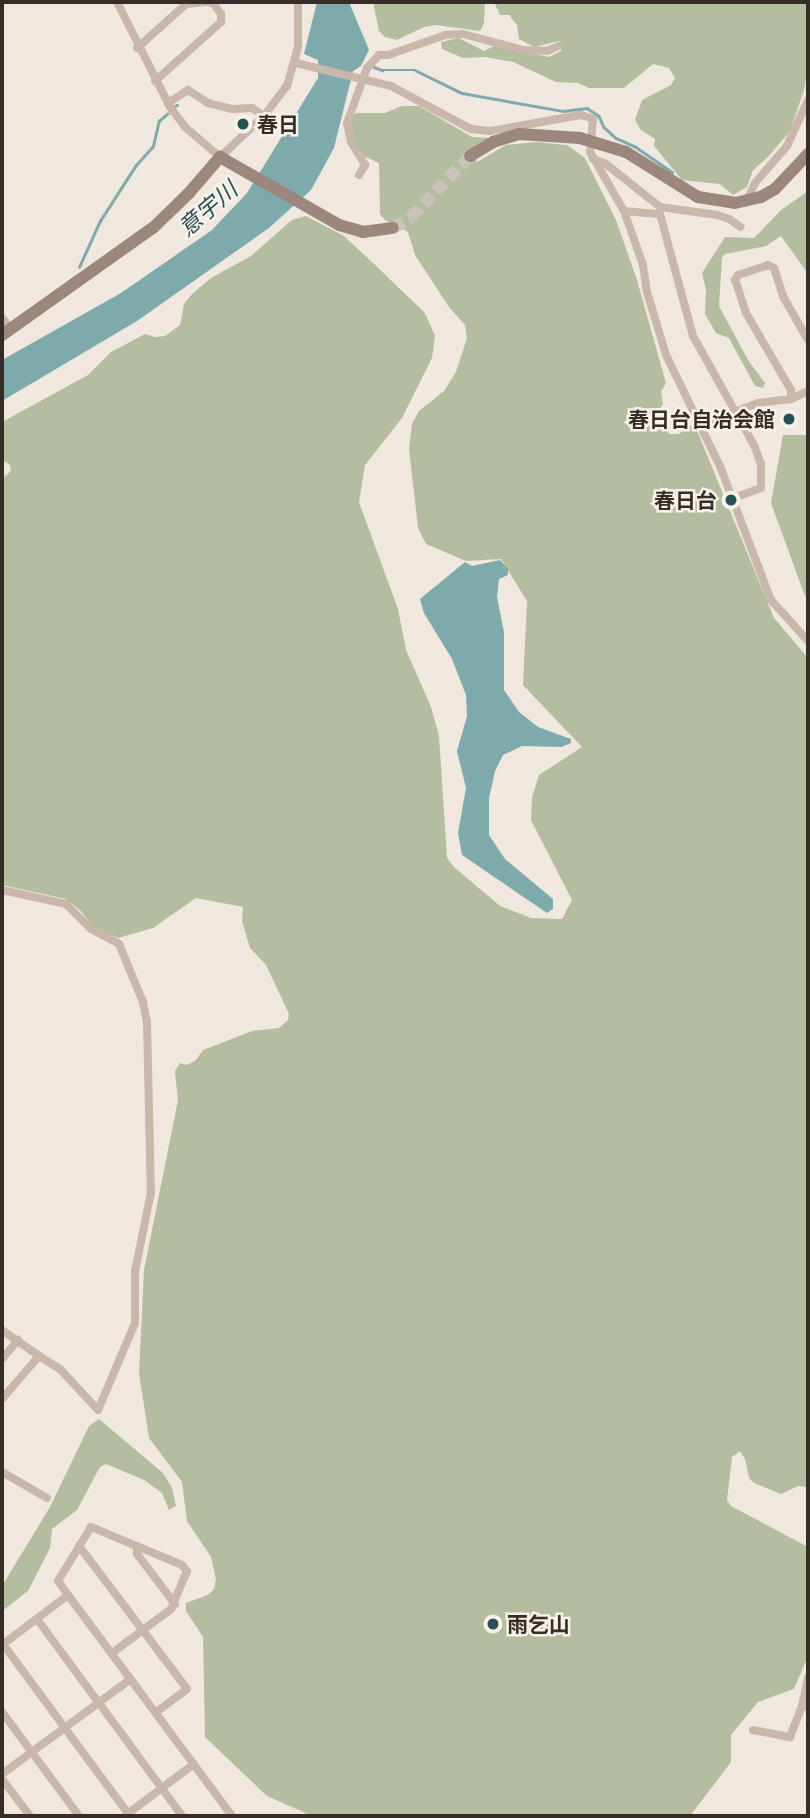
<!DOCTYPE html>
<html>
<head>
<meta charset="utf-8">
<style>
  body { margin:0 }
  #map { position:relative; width:810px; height:1818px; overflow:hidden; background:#f0e7de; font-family:Mulish,"Noto Sans JP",sans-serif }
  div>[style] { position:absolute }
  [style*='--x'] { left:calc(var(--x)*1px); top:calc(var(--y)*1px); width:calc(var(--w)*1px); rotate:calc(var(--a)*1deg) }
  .green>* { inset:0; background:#b4be9f }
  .water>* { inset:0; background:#7faaab }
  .stream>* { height:2.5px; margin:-1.25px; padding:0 1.25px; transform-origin:1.25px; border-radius:1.25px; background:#7faaab }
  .secondary-tunnel>* { height:12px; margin-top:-6px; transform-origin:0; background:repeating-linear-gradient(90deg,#cbc2ba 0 12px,transparent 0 18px) }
  .street>* { height:8px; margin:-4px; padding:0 4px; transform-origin:4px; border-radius:4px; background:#c8b7aa }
  .secondary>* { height:12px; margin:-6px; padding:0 6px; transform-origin:6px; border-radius:6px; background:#9b877c }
  .dots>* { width:19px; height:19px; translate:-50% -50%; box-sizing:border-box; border:4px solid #f8f1ea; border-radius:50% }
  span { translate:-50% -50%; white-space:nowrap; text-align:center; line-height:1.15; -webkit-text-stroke:5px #f8f1ea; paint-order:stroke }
  .poi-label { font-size:21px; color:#362d29; font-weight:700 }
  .left { translate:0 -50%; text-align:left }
  .right { translate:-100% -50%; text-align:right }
  .water-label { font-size:23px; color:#225254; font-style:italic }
  .frame { position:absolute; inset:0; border:4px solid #362d29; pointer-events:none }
</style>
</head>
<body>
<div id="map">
  <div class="green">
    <div style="clip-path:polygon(373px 2px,485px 2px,484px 23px,480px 31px,436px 25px,424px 27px,397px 40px,385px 37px,379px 31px)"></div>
    <div style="clip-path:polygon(494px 2px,808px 2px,808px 68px,804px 90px,790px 131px,768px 157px,753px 170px,747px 187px,733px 195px,720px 184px,682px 180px,654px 146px,655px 139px,640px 129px,635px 120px,642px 100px,671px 85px,675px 78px,669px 68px,653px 64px,624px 88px,589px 88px,578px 83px,556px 82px,513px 62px,485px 57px,463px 58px,442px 49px,441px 42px,459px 38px,484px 51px,494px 46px,549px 57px,561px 51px,563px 45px,559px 41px,534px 47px,519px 39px,517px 25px,509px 15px,500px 15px)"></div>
    <div style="clip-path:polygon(402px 106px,419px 106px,472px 137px,490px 138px,469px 150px,477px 162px,506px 145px,536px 142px,567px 145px,585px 158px,616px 220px,637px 280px,666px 383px,661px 392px,663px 404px,660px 408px,669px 434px,679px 434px,689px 425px,696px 428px,774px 618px,808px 658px,808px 1487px,798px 1486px,781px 1494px,754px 1483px,749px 1478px,745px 1459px,740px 1451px,732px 1457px,727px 1500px,731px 1506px,808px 1547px,808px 1656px,794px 1689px,758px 1702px,731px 1735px,731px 1762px,690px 1816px,312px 1816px,267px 1796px,205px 1737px,203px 1637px,186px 1611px,186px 1603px,208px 1595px,214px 1589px,216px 1579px,211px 1557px,187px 1521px,182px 1482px,149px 1438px,139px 1373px,144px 1270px,178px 1100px,175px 1071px,180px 1063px,187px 1065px,196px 1060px,203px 1050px,216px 1045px,252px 1031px,279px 1028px,288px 1020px,289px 1014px,266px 965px,250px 948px,242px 921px,243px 907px,196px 898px,153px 928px,118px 938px,93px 927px,81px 911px,66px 899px,2px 885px,2px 479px,11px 471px,10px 465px,2px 460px,2px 422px,88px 375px,111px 352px,145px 334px,155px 337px,165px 336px,180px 325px,184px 304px,192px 294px,211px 278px,251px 256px,292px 220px,306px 216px,344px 236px,373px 263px,425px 313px,435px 336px,432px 358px,402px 418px,365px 465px,359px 502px,398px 609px,406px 650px,431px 707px,439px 736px,447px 858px,454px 867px,500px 906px,531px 918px,562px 919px,572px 900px,531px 820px,532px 797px,539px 775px,582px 747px,523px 685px,527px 601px,501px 559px,466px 561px,426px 544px,418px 528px,409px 449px,412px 424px,419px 411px,444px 391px,456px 372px,467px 338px,465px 325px,449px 307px,415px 255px,408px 232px,385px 220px,380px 214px,379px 163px,361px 155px,352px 141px,349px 122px,356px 113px,385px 113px)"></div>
    <div style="clip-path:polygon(808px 191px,808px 274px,781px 236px,766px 246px,725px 254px,722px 258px,719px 306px,748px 360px,765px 383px,763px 388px,755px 386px,729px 338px,716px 333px,705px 314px,706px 290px,702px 273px,725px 237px,754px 238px,781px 210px)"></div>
    <div style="clip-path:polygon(783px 435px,808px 435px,808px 596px,805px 596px,771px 503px)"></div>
    <div style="clip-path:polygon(99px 1419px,163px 1473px,172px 1488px,176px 1506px,169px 1510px,162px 1493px,144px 1480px,106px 1464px,100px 1467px,77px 1510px,52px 1529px,50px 1548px,28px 1591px,2px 1611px,2px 1586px,50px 1507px,89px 1426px)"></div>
  </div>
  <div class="water">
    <div style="clip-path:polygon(317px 2px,349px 2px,369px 50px,361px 66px,353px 71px,334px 148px,311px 190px,269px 228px,137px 321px,2px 401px,2px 360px,121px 293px,212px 230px,247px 193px,318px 78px,318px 60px,304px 54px)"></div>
    <div style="clip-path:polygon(500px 560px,508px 569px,508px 575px,499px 579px,497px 597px,504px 632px,504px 690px,519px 712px,538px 727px,571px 739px,571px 743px,561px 747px,522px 746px,503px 755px,495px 771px,489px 798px,489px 835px,505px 859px,553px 899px,553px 909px,547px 913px,462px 855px,458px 833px,466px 788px,457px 751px,467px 716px,466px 695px,452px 659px,424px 613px,420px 599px,465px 562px,472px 566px)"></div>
  </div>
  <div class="stream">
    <div style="--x:374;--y:67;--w:9;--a:21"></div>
    <div style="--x:382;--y:70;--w:33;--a:0"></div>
    <div style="--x:415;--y:70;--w:52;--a:26.1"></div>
    <div style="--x:462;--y:93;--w:103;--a:10.1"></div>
    <div style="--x:563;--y:111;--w:24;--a:-7"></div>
    <div style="--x:587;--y:108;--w:14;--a:34"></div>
    <div style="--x:599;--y:116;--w:12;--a:66"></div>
    <div style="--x:604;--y:127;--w:16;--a:43"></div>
    <div style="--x:616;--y:138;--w:22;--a:24"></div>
    <div style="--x:636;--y:147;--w:44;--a:34.8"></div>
    <div style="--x:175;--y:106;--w:2;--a:-27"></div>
    <div style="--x:79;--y:267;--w:51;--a:-65.5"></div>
    <div style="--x:100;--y:221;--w:67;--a:-57.3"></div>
    <div style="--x:136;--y:165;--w:25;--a:-48"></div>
    <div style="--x:153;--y:146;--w:26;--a:-77"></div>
    <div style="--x:159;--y:121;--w:11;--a:-41"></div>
  </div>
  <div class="secondary-tunnel">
    <div style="--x:393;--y:228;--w:21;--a:-31"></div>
    <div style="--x:411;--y:217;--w:85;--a:-46"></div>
  </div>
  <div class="street">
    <div style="--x:117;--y:2;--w:118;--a:63.2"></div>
    <div style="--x:170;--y:107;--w:25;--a:53"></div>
    <div style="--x:185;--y:127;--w:46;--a:40.6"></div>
    <div style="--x:220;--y:157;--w:60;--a:-43"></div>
    <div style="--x:264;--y:116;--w:38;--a:-53"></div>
    <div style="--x:287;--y:86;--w:41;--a:-74.2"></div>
    <div style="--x:298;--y:47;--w:45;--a:-90"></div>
    <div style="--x:137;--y:48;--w:66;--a:-41.9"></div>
    <div style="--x:186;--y:4;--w:20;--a:-6"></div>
    <div style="--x:296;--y:63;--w:98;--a:13.6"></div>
    <div style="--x:391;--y:86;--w:91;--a:28.3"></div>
    <div style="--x:471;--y:129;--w:19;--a:6"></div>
    <div style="--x:490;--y:131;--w:92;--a:-10"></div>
    <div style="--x:581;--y:115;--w:13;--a:18"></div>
    <div style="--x:593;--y:119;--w:33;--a:95"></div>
    <div style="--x:590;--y:152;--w:68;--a:60"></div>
    <div style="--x:624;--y:211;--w:57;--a:70.6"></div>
    <div style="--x:643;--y:265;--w:27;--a:82"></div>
    <div style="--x:647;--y:292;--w:66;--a:73.2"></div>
    <div style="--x:666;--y:355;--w:123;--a:64.1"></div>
    <div style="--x:720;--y:466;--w:143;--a:69.2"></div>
    <div style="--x:771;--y:600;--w:55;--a:47.9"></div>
    <div style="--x:155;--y:81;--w:89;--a:-41.8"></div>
    <div style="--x:221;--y:22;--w:8;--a:-90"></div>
    <div style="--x:221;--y:14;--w:12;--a:-125"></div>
    <div style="--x:214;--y:4;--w:6;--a:-162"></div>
    <div style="--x:168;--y:103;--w:24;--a:-33"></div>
    <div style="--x:188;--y:90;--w:24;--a:33"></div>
    <div style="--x:208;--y:103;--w:25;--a:14"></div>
    <div style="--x:232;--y:109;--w:20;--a:-3"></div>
    <div style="--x:252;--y:108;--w:14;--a:34"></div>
    <div style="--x:593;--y:159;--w:14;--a:21"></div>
    <div style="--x:606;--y:164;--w:69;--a:38.5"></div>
    <div style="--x:660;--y:207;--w:58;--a:8"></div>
    <div style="--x:717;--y:215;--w:13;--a:18"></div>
    <div style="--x:729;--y:219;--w:14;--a:34"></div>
    <div style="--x:359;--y:175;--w:12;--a:-59"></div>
    <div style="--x:365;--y:165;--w:27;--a:-121"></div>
    <div style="--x:351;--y:142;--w:19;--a:-102"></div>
    <div style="--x:347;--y:123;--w:59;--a:-70"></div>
    <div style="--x:367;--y:68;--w:18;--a:-47"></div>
    <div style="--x:379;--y:55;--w:9;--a:0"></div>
    <div style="--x:388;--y:55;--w:60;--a:-19.3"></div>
    <div style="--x:445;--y:35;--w:18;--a:-3"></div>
    <div style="--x:463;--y:34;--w:62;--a:14.9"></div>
    <div style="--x:523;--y:50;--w:24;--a:2"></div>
    <div style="--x:547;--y:51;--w:13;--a:-23"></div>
    <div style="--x:747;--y:201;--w:20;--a:-66"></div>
    <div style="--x:755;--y:183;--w:49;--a:-49.1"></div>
    <div style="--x:787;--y:146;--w:51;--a:-65.5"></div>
    <div style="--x:624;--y:211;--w:36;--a:5"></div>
    <div style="--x:660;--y:214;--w:126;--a:74.9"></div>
    <div style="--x:693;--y:336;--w:125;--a:60.8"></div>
    <div style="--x:754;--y:445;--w:20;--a:70"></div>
    <div style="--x:761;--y:464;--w:24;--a:90"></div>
    <div style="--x:761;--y:488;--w:30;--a:160"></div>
    <div style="--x:2;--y:318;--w:14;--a:51"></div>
    <div style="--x:791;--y:399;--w:9;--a:-90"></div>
    <div style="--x:791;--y:390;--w:89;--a:-120.3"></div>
    <div style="--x:746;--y:313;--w:35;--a:-108"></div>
    <div style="--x:735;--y:280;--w:6;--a:-59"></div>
    <div style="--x:738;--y:275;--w:32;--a:-18"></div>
    <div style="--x:768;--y:265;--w:7;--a:27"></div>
    <div style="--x:774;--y:268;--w:32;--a:72"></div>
    <div style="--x:784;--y:298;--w:48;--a:60.3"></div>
    <div style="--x:701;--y:425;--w:61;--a:-21.1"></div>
    <div style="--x:758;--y:403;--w:33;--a:-7"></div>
    <div style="--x:791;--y:399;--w:19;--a:-25"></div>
    <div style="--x:2;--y:890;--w:66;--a:12.3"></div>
    <div style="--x:66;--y:904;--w:35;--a:45"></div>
    <div style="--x:91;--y:929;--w:32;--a:28"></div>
    <div style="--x:119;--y:944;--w:63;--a:67.5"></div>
    <div style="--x:143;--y:1002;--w:20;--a:79"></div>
    <div style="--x:147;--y:1022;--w:170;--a:88.7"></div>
    <div style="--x:151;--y:1192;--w:81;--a:101.4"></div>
    <div style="--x:135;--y:1271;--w:52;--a:90"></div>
    <div style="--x:135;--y:1323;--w:92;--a:113"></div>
    <div style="--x:2;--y:1330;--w:45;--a:35.1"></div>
    <div style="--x:39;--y:1356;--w:57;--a:130.7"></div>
    <div style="--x:39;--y:1356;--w:25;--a:32"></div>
    <div style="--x:60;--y:1369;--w:56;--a:47.2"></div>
    <div style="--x:2;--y:1359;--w:25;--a:-50"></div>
    <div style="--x:2;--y:1472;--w:52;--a:30"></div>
    <div style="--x:79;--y:1546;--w:179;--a:52.9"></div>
    <div style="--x:187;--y:1689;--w:38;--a:143"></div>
    <div style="--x:137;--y:1547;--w:7;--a:90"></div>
    <div style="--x:137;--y:1554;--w:63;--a:52.8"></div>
    <div style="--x:37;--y:1619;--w:245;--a:53.6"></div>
    <div style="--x:3;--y:1644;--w:214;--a:53.6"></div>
    <div style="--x:2;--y:1645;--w:83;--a:-37.1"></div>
    <div style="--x:112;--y:1653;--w:74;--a:-36.7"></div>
    <div style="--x:171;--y:1609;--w:41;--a:-67.2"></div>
    <div style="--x:187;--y:1571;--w:8;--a:-130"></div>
    <div style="--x:182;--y:1565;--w:99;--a:-157.3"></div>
    <div style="--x:91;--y:1527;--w:63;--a:121.4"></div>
    <div style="--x:58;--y:1581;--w:17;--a:54"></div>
    <div style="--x:68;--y:1595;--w:275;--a:53.4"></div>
    <div style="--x:802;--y:1706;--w:29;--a:-78"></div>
    <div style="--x:2;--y:1712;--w:129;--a:53.5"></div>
    <div style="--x:753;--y:1730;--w:38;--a:11"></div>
    <div style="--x:790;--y:1737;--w:33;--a:-69"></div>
    <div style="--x:802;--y:1706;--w:6;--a:9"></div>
    <div style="--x:2;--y:1774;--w:160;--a:-36.4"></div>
    <div style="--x:2;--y:1779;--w:46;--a:52.9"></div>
    <div style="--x:126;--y:1815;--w:85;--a:-36.9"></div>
  </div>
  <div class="secondary">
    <div style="--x:470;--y:156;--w:27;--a:-31"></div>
    <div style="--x:493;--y:142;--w:27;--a:-17"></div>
    <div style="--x:519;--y:134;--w:61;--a:3.8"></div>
    <div style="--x:580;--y:138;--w:48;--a:16.9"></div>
    <div style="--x:626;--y:152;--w:85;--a:32"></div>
    <div style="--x:698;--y:197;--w:37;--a:9"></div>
    <div style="--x:735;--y:203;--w:27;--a:-13"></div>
    <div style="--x:761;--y:197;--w:16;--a:-30"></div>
    <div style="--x:775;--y:189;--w:48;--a:-46.7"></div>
    <div style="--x:2;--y:335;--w:186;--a:-35.4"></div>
    <div style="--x:154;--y:227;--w:49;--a:-44.2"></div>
    <div style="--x:189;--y:193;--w:48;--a:-49.3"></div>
    <div style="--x:220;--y:157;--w:137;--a:29.7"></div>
    <div style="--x:339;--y:225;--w:25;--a:16"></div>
    <div style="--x:363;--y:232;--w:30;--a:-8"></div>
  </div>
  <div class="dots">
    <div style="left:243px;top:124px;background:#225254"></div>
    <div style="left:789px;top:419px;background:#225254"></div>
    <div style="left:731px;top:500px;background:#225254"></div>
    <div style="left:493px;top:1624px;background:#225254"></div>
  </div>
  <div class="poi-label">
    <span class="left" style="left:257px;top:124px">春日</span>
    <span class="right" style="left:775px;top:419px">春日台自治会館</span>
    <span class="right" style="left:717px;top:500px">春日台</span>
    <span class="left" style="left:507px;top:1624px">雨乞山</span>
  </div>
  <div class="water-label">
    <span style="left:208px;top:209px;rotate:-41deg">意宇川</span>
  </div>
  <div class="frame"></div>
</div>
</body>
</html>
